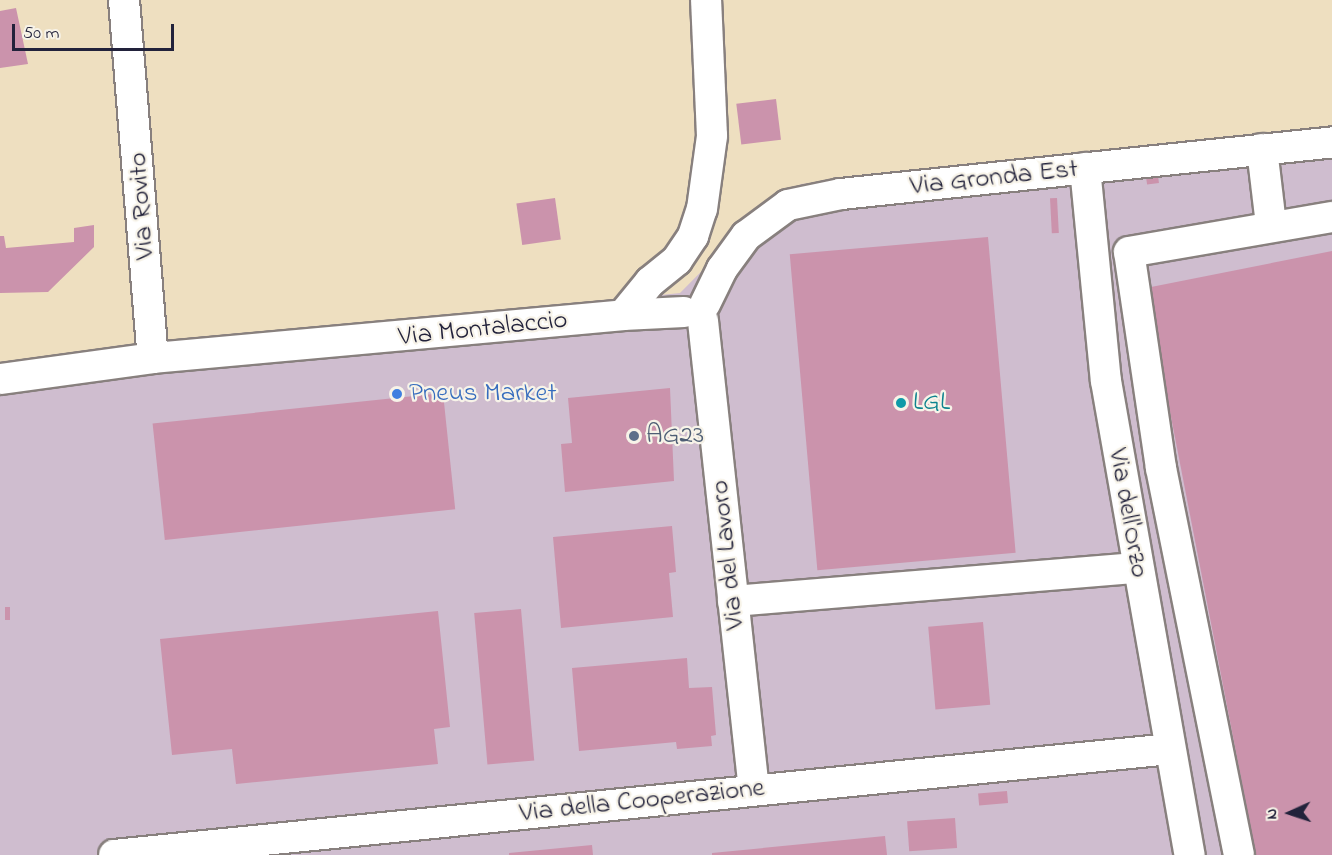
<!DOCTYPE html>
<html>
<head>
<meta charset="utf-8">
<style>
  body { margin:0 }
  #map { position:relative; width:1332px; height:855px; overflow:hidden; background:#eedfc0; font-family:"Indie Flower",sans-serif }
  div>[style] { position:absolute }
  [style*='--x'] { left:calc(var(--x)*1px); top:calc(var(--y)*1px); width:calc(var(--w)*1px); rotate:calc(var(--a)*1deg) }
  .industrial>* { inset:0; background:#cfbdcf }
  .building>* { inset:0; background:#cb93ac; transform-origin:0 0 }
  .roads { filter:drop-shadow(2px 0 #88807e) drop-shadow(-2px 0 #88807e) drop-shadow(0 2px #88807e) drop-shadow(0 -2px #88807e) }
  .minor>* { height:30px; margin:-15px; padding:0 15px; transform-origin:15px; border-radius:15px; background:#fff }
  .dots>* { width:16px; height:16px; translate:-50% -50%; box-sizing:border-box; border:3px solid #f7f3e8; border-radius:50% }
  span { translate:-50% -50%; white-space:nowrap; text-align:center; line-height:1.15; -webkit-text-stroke:4.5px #f7f3e8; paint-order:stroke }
  .street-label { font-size:27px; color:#22223b }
  .shop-label { font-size:27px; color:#366cbe }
  .left { translate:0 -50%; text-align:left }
  .culture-label { font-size:27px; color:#0d838f }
  .service-label { font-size:27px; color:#4e5e75 }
  .north { position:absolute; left:1260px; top:783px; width:60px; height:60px; -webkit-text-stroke:4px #f7f3e8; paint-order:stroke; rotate:267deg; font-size:16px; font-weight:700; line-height:24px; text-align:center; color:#22223b }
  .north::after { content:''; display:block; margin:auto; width:21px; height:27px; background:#22223b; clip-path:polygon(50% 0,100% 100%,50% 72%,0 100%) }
  .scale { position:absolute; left:12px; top:24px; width:162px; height:27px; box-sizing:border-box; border:3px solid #22223b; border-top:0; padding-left:8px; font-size:18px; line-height:21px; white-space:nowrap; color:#22223b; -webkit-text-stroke:4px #f7f3e8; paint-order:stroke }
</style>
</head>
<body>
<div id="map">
  <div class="industrial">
    <div style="clip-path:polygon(1332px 128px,1332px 855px,0 855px,0 369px,29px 362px,680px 293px,768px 204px,801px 184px)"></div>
  </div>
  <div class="building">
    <div style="clip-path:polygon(16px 8px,28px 64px,0 68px,0 11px)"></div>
    <div style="left:776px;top:99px;width:41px;height:40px;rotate:83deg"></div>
    <div style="left:1158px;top:176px;width:7px;height:12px;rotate:82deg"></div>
    <div style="left:555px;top:198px;width:42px;height:39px;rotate:82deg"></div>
    <div style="left:1057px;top:198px;width:35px;height:7px;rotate:87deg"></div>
    <div style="clip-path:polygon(94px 225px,94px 247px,48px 292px,0 293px,0 236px,4px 236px,6px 248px,74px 242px,74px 228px)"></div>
    <div style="left:988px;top:237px;width:317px;height:199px;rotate:85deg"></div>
    <div style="clip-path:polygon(1332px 251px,1332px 855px,1256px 855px,1146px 288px)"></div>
    <div style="clip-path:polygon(670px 388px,674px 481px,565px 492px,561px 444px,572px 443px,568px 398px)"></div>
    <div style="left:443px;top:393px;width:117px;height:292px;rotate:84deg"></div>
    <div style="clip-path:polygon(672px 526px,676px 572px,669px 573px,673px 617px,561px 628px,553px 537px)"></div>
    <div style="left:5px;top:607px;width:5px;height:13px"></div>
    <div style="left:521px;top:609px;width:152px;height:47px;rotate:85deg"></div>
    <div style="clip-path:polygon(438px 611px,450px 727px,434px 729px,438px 764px,236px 784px,232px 749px,172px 755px,160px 639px)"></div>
    <div style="left:983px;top:622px;width:83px;height:55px;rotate:85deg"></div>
    <div style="clip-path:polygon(687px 658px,689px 688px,712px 687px,716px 735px,711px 736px,712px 746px,677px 749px,676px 742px,579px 751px,572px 668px)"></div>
    <div style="left:1007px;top:791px;width:12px;height:29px;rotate:85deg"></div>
    <div style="left:955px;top:818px;width:30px;height:48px;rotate:86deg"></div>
    <div style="clip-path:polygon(885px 836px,887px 855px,712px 855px,712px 853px)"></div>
    <div style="clip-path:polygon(592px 845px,593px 855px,509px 855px,509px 853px)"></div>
  </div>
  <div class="roads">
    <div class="minor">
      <div style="--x:124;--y:0;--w:359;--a:85.4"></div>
      <div style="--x:1262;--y:149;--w:77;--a:83.2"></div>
      <div style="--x:1085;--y:168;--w:214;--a:84.4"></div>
      <div style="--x:1106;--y:381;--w:481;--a:80"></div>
      <div style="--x:705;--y:304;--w:39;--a:-64"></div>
      <div style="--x:722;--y:269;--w:41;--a:-54"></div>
      <div style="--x:746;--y:236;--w:52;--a:-36.4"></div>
      <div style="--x:788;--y:205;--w:54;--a:-11.7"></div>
      <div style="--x:841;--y:194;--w:494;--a:-6"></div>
      <div style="--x:623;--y:315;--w:61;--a:-2.8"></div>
      <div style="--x:703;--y:321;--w:472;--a:83.8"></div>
      <div style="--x:0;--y:379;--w:154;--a:-7.8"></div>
      <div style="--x:153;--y:358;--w:472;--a:-5.2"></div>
      <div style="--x:623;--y:315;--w:43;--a:-50.7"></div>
      <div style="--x:650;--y:282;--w:35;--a:-39"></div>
      <div style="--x:677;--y:260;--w:29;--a:-56"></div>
      <div style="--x:693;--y:236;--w:28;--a:-72"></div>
      <div style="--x:702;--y:209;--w:74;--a:-82.2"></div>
      <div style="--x:712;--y:136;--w:136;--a:-92.5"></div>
      <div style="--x:733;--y:601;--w:405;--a:-4.7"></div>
      <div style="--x:114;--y:855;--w:1061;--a:-5.73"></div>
      <div style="--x:1239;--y:855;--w:395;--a:-101.4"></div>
      <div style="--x:1161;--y:468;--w:218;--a:-98.4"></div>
      <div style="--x:1129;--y:252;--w:206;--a:-9.8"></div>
    </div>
  </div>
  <div class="dots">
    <div style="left:397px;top:394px;background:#3f7fe0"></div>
    <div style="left:901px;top:403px;background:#0f9aa8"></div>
    <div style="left:634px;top:436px;background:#5c6f8a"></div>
  </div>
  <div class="street-label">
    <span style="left:994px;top:178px;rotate:-6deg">Via Gronda Est</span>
    <span style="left:142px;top:206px;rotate:-94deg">Via Rovito</span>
    <span style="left:483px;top:329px;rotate:-6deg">Via Montalaccio</span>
    <span style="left:1128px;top:513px;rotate:80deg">Via dell'Orzo</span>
    <span style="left:728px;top:555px;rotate:-96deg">Via del Lavoro</span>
    <span style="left:642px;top:801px;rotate:-6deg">Via della Cooperazione</span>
  </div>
  <div class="shop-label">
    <span class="left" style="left:409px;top:394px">Pneus Market</span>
  </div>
  <div class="culture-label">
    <span class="left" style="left:913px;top:403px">LGL</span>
  </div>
  <div class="service-label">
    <span class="left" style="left:646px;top:436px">AG23</span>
  </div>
  <div class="north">N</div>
  <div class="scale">50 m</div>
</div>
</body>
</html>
